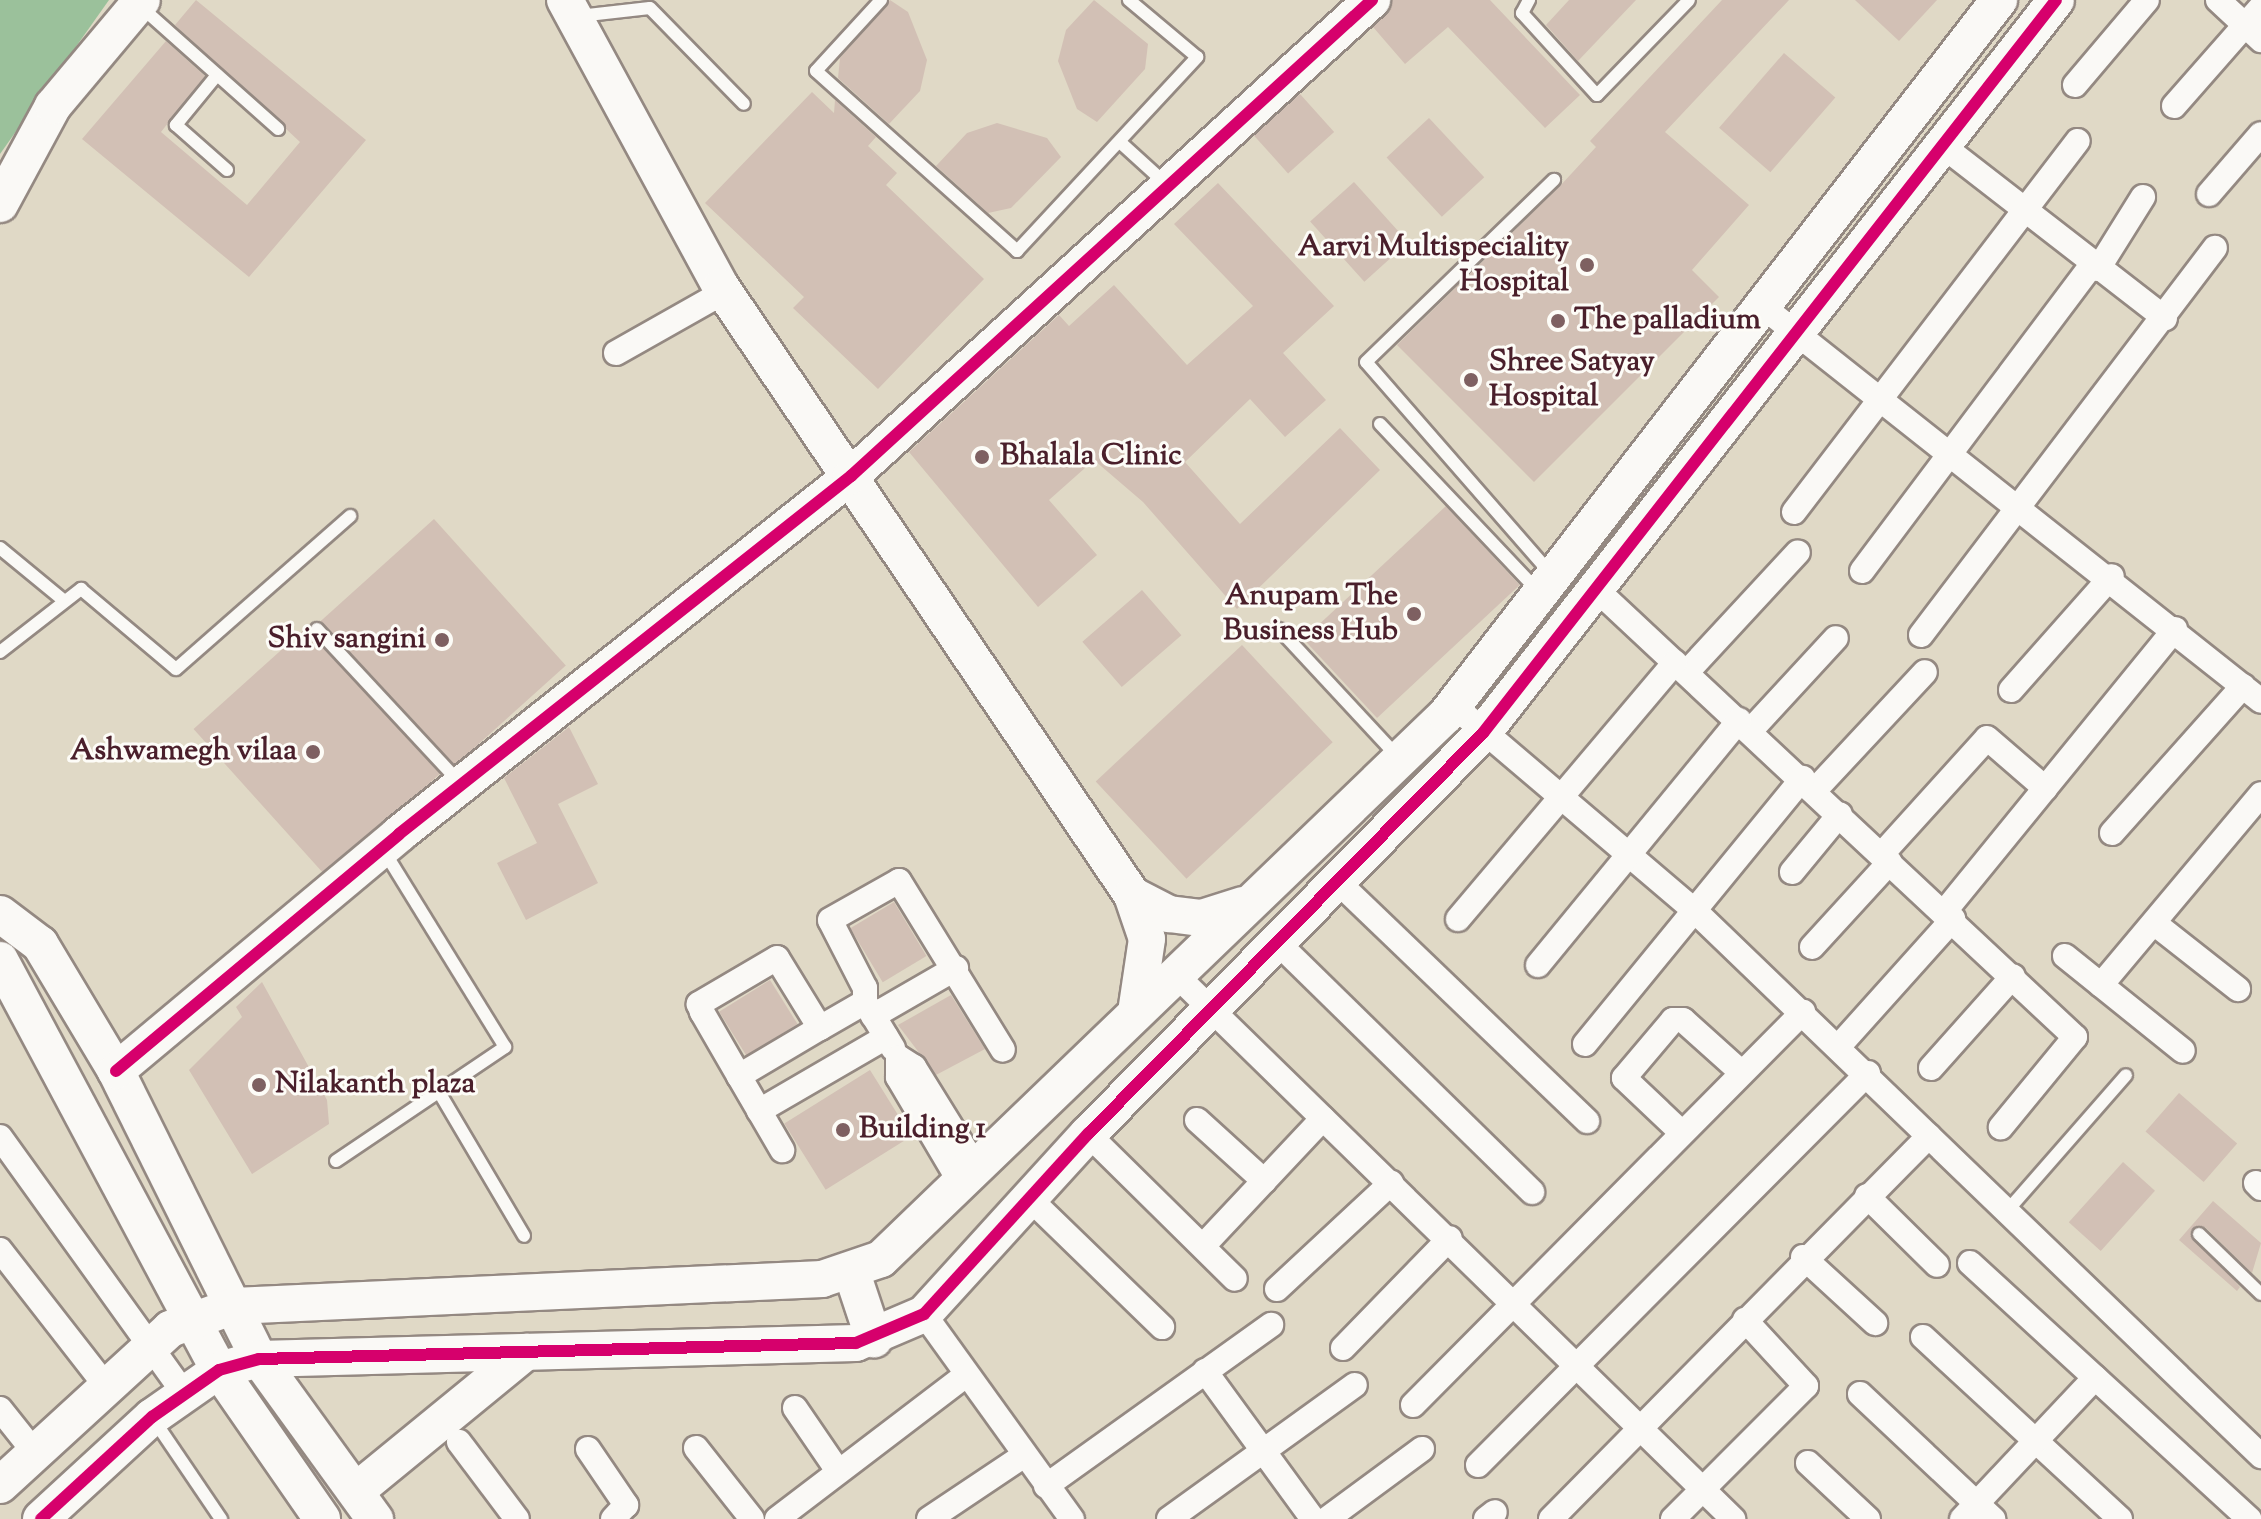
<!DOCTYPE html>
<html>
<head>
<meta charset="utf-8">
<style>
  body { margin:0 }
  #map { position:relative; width:2261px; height:1519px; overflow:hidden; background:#e0d9c6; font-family:"Sorts Mill Goudy",serif }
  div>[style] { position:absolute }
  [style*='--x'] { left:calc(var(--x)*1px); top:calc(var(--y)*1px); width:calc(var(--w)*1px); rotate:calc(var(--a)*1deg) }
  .forest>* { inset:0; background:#9bc19b }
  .building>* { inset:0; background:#d2c0b5; transform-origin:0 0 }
  .roads { filter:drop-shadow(2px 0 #948982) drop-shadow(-2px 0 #948982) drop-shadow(0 2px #948982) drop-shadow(0 -2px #948982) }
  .lane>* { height:12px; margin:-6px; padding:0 6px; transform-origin:6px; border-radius:6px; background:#faf9f6 }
  .street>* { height:24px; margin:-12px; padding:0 12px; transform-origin:12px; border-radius:12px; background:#faf9f6 }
  .secondary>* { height:36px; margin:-18px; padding:0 18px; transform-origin:18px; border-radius:18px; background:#faf9f6 }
  .cycleway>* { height:12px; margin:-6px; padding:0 6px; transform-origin:6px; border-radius:6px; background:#d6006c }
  .dots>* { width:22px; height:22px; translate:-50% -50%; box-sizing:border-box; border:4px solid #fdfcf7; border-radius:50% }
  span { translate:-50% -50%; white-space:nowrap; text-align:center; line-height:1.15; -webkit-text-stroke:6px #fdfcf7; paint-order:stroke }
  .poi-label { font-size:30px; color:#4a1f2b; font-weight:700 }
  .right { translate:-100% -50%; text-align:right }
  .left { translate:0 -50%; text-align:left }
</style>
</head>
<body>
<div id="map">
  <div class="forest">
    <div style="clip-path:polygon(0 0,109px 0,0 154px)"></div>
  </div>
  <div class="building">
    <div style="clip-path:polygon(196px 0,366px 140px,249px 277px,82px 139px,166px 41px,205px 76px,161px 132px,247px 205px,300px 142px,175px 25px)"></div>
    <div style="clip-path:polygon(890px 0,908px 12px,927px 60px,920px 91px,889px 124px,838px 78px,840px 58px)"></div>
    <div style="clip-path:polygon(1094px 0,1148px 44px,1145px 69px,1097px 122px,1077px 109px,1058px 61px,1066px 30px)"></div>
    <div style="clip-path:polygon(1392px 0,1490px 0,1580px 95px,1545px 128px,1448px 27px,1405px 64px,1373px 27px)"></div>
    <div style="clip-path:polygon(1569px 0,1636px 0,1578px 61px,1546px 25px)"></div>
    <div style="clip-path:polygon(1722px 0,1789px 0,1665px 132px,1749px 205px,1692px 270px,1719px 297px,1534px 482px,1397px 345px,1560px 186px,1596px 147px,1590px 141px)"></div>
    <div style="clip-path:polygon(1855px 0,1937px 0,1899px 41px)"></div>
    <div style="left:1784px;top:53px;width:68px;height:99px;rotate:41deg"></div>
    <div style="clip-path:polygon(812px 92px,834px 113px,835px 100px,876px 137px,868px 146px,897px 173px,886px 185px,984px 279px,878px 389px,793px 308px,804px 297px,705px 203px)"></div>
    <div style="left:1300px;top:94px;width:51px;height:62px;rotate:48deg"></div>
    <div style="left:1429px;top:118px;width:81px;height:58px;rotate:47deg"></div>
    <div style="clip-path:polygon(997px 123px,1047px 138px,1061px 157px,1011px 208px,988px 213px,936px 166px,967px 133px)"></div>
    <div style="left:1354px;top:182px;width:81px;height:59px;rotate:48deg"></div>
    <div style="clip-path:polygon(1218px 183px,1334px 306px,1283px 353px,1326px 400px,1285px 437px,1250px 399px,1185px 462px,1240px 524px,1340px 428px,1380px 470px,1237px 609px,1143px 502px,1094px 460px,1049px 500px,1097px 555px,1038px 607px,909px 452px,1059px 315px,1069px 326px,1114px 285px,1187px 365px,1253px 306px,1174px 224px)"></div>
    <div style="left:1446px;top:506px;width:108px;height:195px;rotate:47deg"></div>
    <div style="left:434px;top:519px;width:197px;height:155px;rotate:48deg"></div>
    <div style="left:1142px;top:590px;width:60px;height:79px;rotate:49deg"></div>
    <div style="left:308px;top:626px;width:198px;height:154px;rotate:48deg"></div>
    <div style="left:1242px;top:645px;width:133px;height:200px;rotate:47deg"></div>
    <div style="clip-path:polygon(569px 727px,598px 784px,558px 804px,598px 883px,526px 920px,497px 863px,537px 843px,504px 778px)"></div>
    <div style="left:894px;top:902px;width:63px;height:51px;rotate:59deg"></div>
    <div style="left:770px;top:980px;width:52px;height:60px;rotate:58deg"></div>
    <div style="clip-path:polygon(262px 982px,327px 1100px,329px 1124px,252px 1174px,189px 1070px,242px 1017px,236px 1007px)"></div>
    <div style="clip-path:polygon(951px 995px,985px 1049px,936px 1075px,898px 1025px)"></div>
    <div style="left:870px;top:1070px;width:78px;height:101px;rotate:58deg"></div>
    <div style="left:2179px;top:1093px;width:77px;height:51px;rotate:41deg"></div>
    <div style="left:2123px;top:1162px;width:43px;height:81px;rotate:42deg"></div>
    <div style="clip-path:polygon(2213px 1201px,2261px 1243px,2252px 1273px,2205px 1227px,2191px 1231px,2240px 1287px,2237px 1291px,2179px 1240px)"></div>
  </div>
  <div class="roads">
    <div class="lane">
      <div style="--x:881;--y:0;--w:96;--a:132.5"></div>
      <div style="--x:816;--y:71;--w:270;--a:41.8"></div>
      <div style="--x:1017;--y:251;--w:265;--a:-47.1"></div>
      <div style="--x:1197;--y:57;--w:89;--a:-140"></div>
      <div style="--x:1529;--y:0;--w:15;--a:118"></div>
      <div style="--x:1522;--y:13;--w:111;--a:47.6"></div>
      <div style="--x:1597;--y:95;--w:132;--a:-45.9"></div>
      <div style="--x:140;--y:6;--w:185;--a:41.7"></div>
      <div style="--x:579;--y:16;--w:71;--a:-6.4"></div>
      <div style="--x:650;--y:8;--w:134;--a:45.6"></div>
      <div style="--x:217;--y:75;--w:65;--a:129.4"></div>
      <div style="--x:176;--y:125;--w:68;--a:41.4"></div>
      <div style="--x:1121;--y:143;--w:61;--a:42.3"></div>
      <div style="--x:1380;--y:424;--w:228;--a:46.6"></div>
      <div style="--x:0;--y:548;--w:80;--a:39.4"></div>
      <div style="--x:1551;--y:574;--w:281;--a:-131.1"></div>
      <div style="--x:1366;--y:362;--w:262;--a:-44.1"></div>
      <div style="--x:317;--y:629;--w:209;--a:47.1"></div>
      <div style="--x:1279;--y:629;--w:173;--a:47.1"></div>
      <div style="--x:0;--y:652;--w:103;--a:-37.9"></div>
      <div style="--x:81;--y:589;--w:124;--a:40.1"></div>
      <div style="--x:176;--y:669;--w:232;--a:-41.3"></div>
      <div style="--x:439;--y:1092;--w:167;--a:59.4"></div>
      <div style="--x:336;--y:1161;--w:204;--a:-34"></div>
      <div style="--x:505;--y:1047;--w:230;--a:-121.7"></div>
      <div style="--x:2008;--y:1210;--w:179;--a:-48.8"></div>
      <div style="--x:2199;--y:1234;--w:86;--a:44.1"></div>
      <div style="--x:154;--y:1420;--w:120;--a:55.9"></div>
    </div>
    <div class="street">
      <div style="--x:2218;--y:0;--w:59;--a:42.9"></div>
      <div style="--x:2075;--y:85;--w:111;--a:-49.7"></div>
      <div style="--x:2174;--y:106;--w:132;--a:-48.7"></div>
      <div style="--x:1939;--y:143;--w:286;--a:37.8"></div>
      <div style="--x:2209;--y:194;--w:79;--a:-49.1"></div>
      <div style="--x:2098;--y:269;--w:85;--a:-58"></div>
      <div style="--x:1762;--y:306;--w:636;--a:38.36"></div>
      <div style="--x:616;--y:353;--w:124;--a:-29.5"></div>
      <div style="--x:1794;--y:512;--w:467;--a:-52.6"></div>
      <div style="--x:1862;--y:571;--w:383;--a:-53.1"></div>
      <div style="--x:1598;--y:591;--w:653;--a:43.08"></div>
      <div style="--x:2075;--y:1037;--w:117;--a:129.4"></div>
      <div style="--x:1921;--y:635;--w:486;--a:-52.8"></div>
      <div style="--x:1687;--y:672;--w:163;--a:-47.2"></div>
      <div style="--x:2011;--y:690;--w:152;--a:-48.5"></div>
      <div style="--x:1453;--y:705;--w:318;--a:40.4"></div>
      <div style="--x:1695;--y:911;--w:786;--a:43.92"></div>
      <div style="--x:1751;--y:730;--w:125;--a:-47.3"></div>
      <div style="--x:1815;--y:790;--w:161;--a:-47"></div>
      <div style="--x:2112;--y:833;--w:197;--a:-48.3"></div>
      <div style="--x:1882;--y:854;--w:156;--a:-47.8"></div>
      <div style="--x:1987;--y:738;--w:77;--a:40.8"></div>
      <div style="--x:1792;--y:872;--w:75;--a:-50.4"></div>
      <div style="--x:1341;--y:885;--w:341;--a:43.8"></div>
      <div style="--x:1945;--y:911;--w:364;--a:-50.8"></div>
      <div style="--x:1458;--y:919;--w:336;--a:-49.8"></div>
      <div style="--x:2154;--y:923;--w:107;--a:38.2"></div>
      <div style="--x:1280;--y:945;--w:353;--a:44.4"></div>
      <div style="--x:1812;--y:947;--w:115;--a:-47.5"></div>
      <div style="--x:2065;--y:956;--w:151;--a:38.8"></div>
      <div style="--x:1538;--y:965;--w:317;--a:-50.6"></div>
      <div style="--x:1176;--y:975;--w:779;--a:44.32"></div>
      <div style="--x:2101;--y:985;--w:249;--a:-50"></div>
      <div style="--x:865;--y:1002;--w:14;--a:-90"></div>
      <div style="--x:865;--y:988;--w:76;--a:-117.2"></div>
      <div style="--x:830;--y:920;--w:79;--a:-29.5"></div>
      <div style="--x:899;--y:881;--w:198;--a:58.4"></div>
      <div style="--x:873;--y:1016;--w:96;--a:-30"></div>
      <div style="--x:820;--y:1028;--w:52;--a:-30"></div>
      <div style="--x:865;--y:1002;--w:54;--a:58.7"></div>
      <div style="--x:1585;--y:1044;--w:344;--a:-50.7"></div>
      <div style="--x:1839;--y:1046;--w:171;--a:-48.1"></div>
      <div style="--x:1931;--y:1068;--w:123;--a:-48.3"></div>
      <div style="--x:739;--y:1076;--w:94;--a:-30.7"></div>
      <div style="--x:820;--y:1028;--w:82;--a:-121.6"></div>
      <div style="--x:777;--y:958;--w:91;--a:149.5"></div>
      <div style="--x:699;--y:1004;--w:9;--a:69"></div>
      <div style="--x:702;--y:1012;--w:74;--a:60"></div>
      <div style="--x:739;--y:1076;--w:86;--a:59.8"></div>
      <div style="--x:759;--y:1111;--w:147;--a:-30.2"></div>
      <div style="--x:1197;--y:1120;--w:91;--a:42.3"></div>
      <div style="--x:1682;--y:1133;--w:80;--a:-136.5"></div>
      <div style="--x:1624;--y:1078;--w:76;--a:-49.8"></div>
      <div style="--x:1673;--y:1020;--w:10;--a:0"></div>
      <div style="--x:1683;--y:1020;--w:78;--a:41.9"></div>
      <div style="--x:1088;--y:1134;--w:206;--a:44.6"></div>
      <div style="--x:0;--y:1137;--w:317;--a:54.3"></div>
      <div style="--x:960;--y:1182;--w:122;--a:-120.6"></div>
      <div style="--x:898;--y:1077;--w:20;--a:-90"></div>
      <div style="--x:898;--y:1057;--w:19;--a:32"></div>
      <div style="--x:914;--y:1067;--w:118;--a:58.2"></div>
      <div style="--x:2256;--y:1183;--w:7;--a:45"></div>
      <div style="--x:1867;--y:1196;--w:98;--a:44.6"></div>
      <div style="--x:1030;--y:1199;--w:184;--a:44.1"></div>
      <div style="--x:1203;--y:1246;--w:175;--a:-46.8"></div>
      <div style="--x:0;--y:1250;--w:172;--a:52.1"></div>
      <div style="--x:1803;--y:1257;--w:98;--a:42.5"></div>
      <div style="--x:1970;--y:1263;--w:379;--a:42.5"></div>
      <div style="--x:1277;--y:1289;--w:156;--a:-42.9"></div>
      <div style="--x:924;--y:1314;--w:253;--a:54.2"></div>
      <div style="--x:1923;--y:1337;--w:268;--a:42.7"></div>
      <div style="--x:1343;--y:1348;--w:153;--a:-45.8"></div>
      <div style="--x:1205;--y:1371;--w:183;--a:53.9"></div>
      <div style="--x:1860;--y:1394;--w:183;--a:43.2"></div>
      <div style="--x:1413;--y:1405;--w:554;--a:-45.22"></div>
      <div style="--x:795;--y:1408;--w:76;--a:55.7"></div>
      <div style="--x:0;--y:1409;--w:56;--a:51.5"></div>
      <div style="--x:459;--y:1442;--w:96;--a:53"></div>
      <div style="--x:696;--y:1448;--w:90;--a:51.7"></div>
      <div style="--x:588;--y:1449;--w:68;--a:55.8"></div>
      <div style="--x:626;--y:1505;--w:19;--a:133"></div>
      <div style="--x:1808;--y:1463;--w:82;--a:43"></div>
      <div style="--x:1478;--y:1465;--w:553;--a:-45.15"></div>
      <div style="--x:1046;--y:1486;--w:277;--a:-35.6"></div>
      <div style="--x:777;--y:1519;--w:236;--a:-37.3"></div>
      <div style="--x:929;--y:1519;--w:113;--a:-33.8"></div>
      <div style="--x:1169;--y:1519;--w:229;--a:-35.8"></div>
      <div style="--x:1327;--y:1519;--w:118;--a:-36.4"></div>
      <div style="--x:1486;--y:1519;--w:11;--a:-38"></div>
      <div style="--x:1551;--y:1519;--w:538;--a:-45.38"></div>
      <div style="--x:1673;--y:1519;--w:188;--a:-45"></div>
      <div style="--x:1806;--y:1386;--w:90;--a:-132.7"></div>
      <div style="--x:1962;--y:1519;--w:194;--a:-46.7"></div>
    </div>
    <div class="secondary">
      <div style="--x:565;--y:0;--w:327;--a:61.5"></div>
      <div style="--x:721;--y:287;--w:734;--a:55.94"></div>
      <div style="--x:1132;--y:895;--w:46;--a:71.2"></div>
      <div style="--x:1147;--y:939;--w:75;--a:98.5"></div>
      <div style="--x:0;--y:204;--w:111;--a:-61.6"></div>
      <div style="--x:53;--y:106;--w:138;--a:-50"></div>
      <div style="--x:1132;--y:895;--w:42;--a:27.2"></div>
      <div style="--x:1169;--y:914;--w:33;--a:7"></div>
      <div style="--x:1202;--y:918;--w:43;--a:-17.6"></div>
      <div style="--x:0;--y:914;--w:50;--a:36.9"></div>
      <div style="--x:40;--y:944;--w:148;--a:59.1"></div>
      <div style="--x:116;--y:1071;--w:322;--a:63.6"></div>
      <div style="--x:259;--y:1359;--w:198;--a:54.1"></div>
      <div style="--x:0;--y:960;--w:465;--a:61.9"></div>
      <div style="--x:219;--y:1370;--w:181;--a:55.3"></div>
      <div style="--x:116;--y:1071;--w:369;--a:-39.9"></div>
      <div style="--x:399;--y:834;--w:577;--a:-38.38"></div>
      <div style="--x:851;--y:476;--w:706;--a:-42.42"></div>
      <div style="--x:852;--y:1273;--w:70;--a:71.6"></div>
      <div style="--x:0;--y:1485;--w:231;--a:-42.5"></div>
      <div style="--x:170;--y:1329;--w:68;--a:-19.8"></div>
      <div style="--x:234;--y:1306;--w:589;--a:-2.63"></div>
      <div style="--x:822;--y:1279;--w:62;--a:-18.7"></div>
      <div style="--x:881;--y:1259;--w:784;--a:-43.92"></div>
      <div style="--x:1446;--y:715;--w:904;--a:-52.28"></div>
      <div style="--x:356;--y:1491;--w:220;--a:-39.3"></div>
      <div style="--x:41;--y:1519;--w:151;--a:-42.6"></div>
      <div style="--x:152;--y:1417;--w:82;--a:-35"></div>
      <div style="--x:219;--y:1370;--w:41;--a:-15.4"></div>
      <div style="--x:259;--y:1359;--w:597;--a:-1.54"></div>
      <div style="--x:856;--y:1343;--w:74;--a:-23.1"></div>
      <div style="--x:924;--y:1314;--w:244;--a:-47.7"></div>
      <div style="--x:1088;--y:1134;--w:563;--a:-45.43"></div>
      <div style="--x:1483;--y:733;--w:930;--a:-51.98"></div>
    </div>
  </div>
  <div class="cycleway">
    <div style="--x:116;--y:1071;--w:369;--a:-39.9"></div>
    <div style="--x:399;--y:834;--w:577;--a:-38.38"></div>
    <div style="--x:851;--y:476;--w:706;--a:-42.42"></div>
    <div style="--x:41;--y:1519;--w:151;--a:-42.6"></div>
    <div style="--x:152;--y:1417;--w:82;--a:-35"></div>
    <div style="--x:219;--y:1370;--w:41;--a:-15.4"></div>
    <div style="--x:259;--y:1359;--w:597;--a:-1.54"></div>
    <div style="--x:856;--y:1343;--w:74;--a:-23.1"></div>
    <div style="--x:924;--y:1314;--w:244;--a:-47.7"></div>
    <div style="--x:1088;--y:1134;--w:563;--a:-45.43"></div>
    <div style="--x:1483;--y:733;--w:930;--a:-51.98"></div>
  </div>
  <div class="dots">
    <div style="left:1587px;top:265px;background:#7e6061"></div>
    <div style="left:1558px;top:321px;background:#7e6061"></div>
    <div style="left:1471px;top:380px;background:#7e6061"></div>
    <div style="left:982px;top:457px;background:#7e6061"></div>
    <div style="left:1414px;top:614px;background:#7e6061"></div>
    <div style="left:442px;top:640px;background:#7e6061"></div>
    <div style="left:313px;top:752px;background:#7e6061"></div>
    <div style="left:259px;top:1085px;background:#7e6061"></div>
    <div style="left:843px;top:1130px;background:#7e6061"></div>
  </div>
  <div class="poi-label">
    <span class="right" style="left:1569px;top:265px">Aarvi Multispeciality<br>Hospital</span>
    <span class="left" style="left:1574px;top:321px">The palladium</span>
    <span class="left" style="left:1489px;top:380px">Shree Satyay<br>Hospital</span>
    <span class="left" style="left:1000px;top:457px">Bhalala Clinic</span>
    <span class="right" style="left:1398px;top:614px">Anupam The<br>Business Hub</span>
    <span class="right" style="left:426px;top:640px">Shiv sangini</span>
    <span class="right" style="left:297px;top:752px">Ashwamegh vilaa</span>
    <span class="left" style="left:275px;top:1085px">Nilakanth plaza</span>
    <span class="left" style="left:859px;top:1130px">Building 1</span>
  </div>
</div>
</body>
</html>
